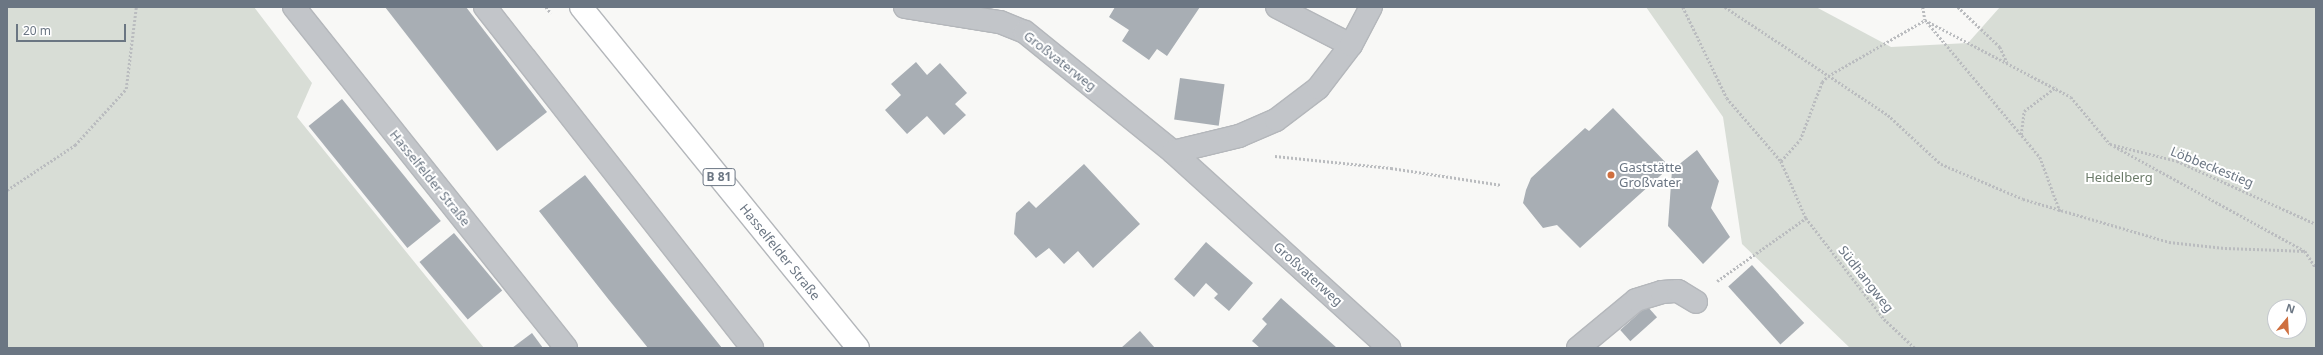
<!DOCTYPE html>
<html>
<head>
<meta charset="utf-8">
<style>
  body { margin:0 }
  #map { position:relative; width:2323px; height:355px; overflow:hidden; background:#f8f8f6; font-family:"Noto Sans",sans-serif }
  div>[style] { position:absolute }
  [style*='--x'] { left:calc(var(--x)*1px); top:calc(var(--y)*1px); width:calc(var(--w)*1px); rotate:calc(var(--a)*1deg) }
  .green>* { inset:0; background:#d8ddd6 }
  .building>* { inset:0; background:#a8aeb4; transform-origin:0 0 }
  .path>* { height:2.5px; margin-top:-1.25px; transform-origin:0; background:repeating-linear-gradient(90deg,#babcbf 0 2px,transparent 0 4px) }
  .roads { filter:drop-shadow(1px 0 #b4b7bb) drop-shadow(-1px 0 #b4b7bb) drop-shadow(0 1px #b4b7bb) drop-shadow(0 -1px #b4b7bb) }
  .minor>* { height:22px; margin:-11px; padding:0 11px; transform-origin:11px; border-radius:11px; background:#c2c5c9 }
  .major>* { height:22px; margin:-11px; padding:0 11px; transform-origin:11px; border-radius:11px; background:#fff }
  .dots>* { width:11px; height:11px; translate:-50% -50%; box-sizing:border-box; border:2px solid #fff; border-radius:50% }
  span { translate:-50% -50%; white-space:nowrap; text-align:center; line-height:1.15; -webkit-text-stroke:4px #fff; paint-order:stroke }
  .shield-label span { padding:1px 3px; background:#fff; border:1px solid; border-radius:3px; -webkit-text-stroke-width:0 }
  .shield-label { font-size:12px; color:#6b7683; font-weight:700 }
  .street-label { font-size:13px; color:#6b7683 }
  .poi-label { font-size:13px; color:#6b7683 }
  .left { translate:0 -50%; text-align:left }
  .park-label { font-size:13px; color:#6b7b69 }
  .frame { position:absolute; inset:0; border:8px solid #6b7683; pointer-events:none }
  .north { position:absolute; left:2267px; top:299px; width:40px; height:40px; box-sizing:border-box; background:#fff; border:1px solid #c4c8cd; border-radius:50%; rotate:18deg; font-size:11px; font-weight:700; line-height:16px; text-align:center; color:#6b7683 }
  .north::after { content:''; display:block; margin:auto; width:14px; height:18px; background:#cf7040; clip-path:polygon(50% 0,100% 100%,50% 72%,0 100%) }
  .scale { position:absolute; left:16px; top:24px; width:110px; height:18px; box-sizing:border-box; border:2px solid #6b7683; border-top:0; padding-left:5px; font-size:12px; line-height:14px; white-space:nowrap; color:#6b7683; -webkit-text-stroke:3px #fff; paint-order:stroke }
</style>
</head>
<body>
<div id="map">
  <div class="green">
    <div style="clip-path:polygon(7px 7px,254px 7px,312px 83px,297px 117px,484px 348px,7px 348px)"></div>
    <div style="clip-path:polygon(evenodd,1646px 7px,1816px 7px,1891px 47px,1968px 43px,2000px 7px,2316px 7px,2316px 348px,1850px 348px,1742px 244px,1723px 117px,1646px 7px,2275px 307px,2299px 307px,2299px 331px,2275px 331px,2275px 307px)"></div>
  </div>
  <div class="building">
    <div style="clip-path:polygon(385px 7px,466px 7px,547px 112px,497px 151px)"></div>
    <div style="clip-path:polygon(1115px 7px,1200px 7px,1167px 56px,1157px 49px,1149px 60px,1122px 41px,1129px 30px,1109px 17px)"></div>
    <div style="clip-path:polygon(916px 62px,927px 75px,940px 63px,967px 93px,955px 104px,966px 115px,944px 135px,927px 116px,907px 134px,885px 110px,901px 95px,891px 84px)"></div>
    <div style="left:1180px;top:78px;width:45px;height:42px;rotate:8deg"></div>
    <div style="left:342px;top:99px;width:157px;height:43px;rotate:51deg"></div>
    <div style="clip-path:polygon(1613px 108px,1670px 167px,1580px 248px,1557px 225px,1543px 228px,1523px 203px,1526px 190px,1531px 178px,1585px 128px,1589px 131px)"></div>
    <div style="clip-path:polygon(1697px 150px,1719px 181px,1711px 208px,1730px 237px,1703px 264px,1668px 226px,1672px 170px)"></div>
    <div style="clip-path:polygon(1084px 164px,1140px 224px,1093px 268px,1078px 251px,1064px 264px,1049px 248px,1036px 258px,1014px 234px,1016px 213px,1029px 201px,1036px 208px)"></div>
    <div style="clip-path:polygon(585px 175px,655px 264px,722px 348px,648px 348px,609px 300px,539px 211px)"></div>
    <div style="left:454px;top:233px;width:75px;height:45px;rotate:50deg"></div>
    <div style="clip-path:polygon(1206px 242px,1253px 283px,1229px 311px,1214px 298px,1218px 294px,1206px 283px,1194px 297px,1174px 279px)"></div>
    <div style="left:1752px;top:265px;width:78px;height:32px;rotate:48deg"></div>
    <div style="clip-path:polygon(1281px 298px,1337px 348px,1260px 348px,1252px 341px,1267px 324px,1262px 319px)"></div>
    <div style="left:1647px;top:306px;width:15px;height:36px;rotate:48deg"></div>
    <div style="clip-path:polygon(1140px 331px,1155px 348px,1121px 348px)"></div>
    <div style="clip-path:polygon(532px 333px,543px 348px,512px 348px)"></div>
  </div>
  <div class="path">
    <div style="--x:546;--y:7;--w:8;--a:50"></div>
    <div style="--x:1683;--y:7;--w:101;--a:64.2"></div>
    <div style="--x:1727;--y:98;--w:83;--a:49.4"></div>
    <div style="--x:1781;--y:161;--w:62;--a:66.3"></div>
    <div style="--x:1806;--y:218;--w:128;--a:52.3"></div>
    <div style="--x:1884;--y:319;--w:42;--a:43.1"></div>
    <div style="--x:1725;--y:7;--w:196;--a:33.5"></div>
    <div style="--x:1888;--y:115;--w:72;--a:42.8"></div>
    <div style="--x:1941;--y:164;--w:89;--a:23.1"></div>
    <div style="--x:2023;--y:199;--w:152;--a:16.4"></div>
    <div style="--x:2169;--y:242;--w:56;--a:6.1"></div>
    <div style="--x:2225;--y:248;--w:80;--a:2.1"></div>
    <div style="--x:1923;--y:7;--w:13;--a:81"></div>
    <div style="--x:1958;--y:7;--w:58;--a:43.6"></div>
    <div style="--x:2000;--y:47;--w:17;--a:65"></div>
    <div style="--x:1925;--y:20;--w:165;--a:27.8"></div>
    <div style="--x:2071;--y:97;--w:61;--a:50.3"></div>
    <div style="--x:2110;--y:144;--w:69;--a:14.2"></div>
    <div style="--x:2177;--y:161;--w:153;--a:24.4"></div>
    <div style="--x:1927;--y:22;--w:176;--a:50.1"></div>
    <div style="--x:2040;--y:157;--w:58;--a:69.7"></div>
    <div style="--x:2021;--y:135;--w:24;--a:-83"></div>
    <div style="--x:2024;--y:111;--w:40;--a:-37"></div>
    <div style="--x:2114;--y:146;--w:218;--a:28.8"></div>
    <div style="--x:2305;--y:251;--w:20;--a:57"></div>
    <div style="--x:1275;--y:156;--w:117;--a:5.9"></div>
    <div style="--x:1391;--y:168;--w:112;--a:8.7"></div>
    <div style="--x:1781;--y:161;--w:28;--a:-48"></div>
    <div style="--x:1800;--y:140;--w:62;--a:-69.2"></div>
    <div style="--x:1822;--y:82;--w:8;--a:-45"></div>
    <div style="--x:1828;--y:76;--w:112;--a:-30"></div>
    <div style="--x:7;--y:190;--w:82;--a:-33.5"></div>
    <div style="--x:75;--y:145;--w:76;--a:-47.7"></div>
    <div style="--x:126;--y:89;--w:83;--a:-83"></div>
    <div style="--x:1717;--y:281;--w:109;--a:-35.3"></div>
  </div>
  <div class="roads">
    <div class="minor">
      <div style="--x:294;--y:7;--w:436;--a:51.4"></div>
      <div style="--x:485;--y:7;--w:433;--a:51.9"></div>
      <div style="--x:905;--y:7;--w:96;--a:9"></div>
      <div style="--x:1000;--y:22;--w:27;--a:22"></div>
      <div style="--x:1025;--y:32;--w:191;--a:39"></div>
      <div style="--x:1173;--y:152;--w:292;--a:42.2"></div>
      <div style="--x:1277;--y:7;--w:83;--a:27.2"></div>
      <div style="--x:1173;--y:152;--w:68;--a:-13.6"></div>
      <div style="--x:1239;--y:136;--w:40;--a:-23.4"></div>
      <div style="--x:1276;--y:120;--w:53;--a:-37.3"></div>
      <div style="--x:1318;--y:88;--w:54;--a:-52.5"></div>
      <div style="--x:1351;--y:45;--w:43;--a:-62.2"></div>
      <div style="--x:1578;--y:348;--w:75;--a:-39.6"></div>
      <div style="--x:1636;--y:300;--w:27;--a:-17"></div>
      <div style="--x:1662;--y:292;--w:16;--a:-4"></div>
      <div style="--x:1678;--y:291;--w:21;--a:31"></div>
    </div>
    <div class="major">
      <div style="--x:581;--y:7;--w:439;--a:50.9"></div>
    </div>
  </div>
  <div class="dots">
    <div style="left:1611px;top:175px;background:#cf7040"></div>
  </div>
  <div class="shield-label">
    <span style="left:719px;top:177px">B 81</span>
  </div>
  <div class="street-label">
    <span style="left:1060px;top:61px;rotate:38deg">Großvaterweg</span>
    <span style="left:2212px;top:167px;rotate:22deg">Löbbeckestieg</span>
    <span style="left:430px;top:178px;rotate:51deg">Hasselfelder Straße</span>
    <span style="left:780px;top:252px;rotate:51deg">Hasselfelder Straße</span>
    <span style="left:1308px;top:274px;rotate:42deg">Großvaterweg</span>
    <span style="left:1866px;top:279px;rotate:52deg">Südhangweg</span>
  </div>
  <div class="poi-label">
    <span class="left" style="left:1619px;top:175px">Gaststätte<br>Großvater</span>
  </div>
  <div class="park-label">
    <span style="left:2119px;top:177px">Heidelberg</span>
  </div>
  <div class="frame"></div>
  <div class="north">N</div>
  <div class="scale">20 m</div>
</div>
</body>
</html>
